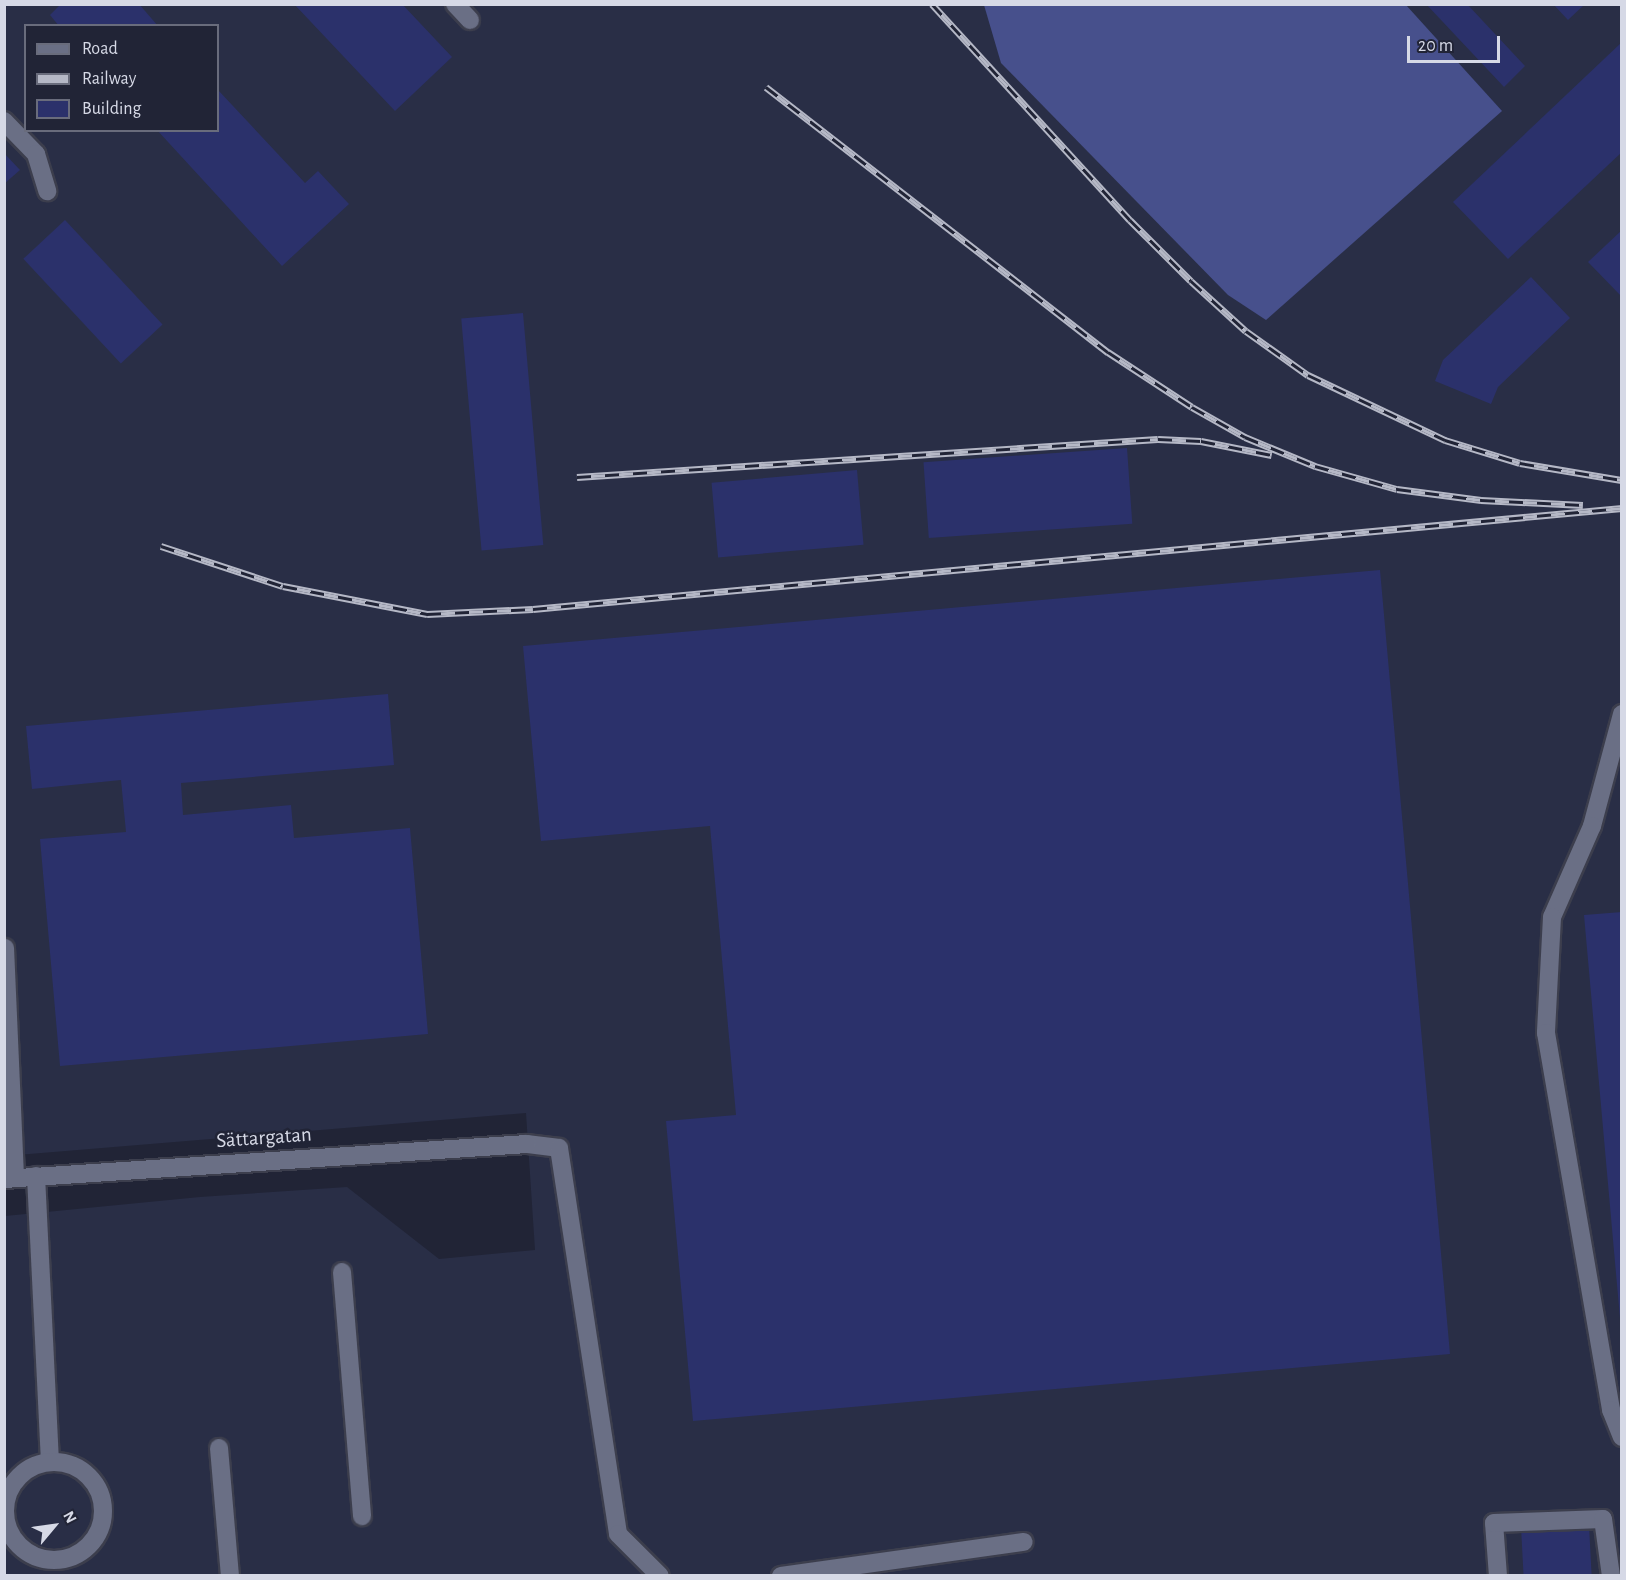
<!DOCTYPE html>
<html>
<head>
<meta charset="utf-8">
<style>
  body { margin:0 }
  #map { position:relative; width:1626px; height:1580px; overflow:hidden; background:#212436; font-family:"Alegreya Sans",sans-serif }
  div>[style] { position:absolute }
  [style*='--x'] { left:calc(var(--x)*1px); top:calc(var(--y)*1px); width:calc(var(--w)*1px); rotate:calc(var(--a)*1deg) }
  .built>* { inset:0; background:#292e46 }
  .forest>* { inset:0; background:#47508c }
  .building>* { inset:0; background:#2b316b; transform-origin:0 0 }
  .roads { filter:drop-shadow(2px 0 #3c3e4d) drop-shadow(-2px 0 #3c3e4d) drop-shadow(0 2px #3c3e4d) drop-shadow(0 -2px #3c3e4d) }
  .service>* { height:18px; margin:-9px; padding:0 9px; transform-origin:9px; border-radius:9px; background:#6a6f85 }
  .service>.ring { margin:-9px; padding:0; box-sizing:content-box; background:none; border:18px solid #6a6f85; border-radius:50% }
  .minor>* { height:18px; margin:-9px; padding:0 9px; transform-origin:9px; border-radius:9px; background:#6a6f85 }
  .rail>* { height:7px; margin-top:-3.5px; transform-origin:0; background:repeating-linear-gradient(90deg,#212436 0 14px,#b5b8c6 0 28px); box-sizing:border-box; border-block:2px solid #b5b8c6 }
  span { translate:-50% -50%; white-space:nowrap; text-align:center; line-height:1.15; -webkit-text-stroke:5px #212436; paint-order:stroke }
  .street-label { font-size:21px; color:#d6d9e6 }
  .frame { position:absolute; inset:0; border:6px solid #d6d9e6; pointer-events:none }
  .legend { position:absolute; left:24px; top:24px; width:195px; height:108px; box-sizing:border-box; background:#212436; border:2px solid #696c7c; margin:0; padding:8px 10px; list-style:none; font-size:18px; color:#d6d9e6 }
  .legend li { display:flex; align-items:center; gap:12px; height:30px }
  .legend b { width:30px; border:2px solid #696c7c }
  .north { position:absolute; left:24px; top:1496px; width:60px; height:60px; -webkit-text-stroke:4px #212436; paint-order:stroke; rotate:61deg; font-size:16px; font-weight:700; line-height:24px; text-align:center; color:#d6d9e6 }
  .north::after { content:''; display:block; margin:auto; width:21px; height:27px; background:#d6d9e6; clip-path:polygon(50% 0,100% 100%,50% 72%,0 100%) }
  .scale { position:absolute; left:1407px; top:36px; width:93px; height:27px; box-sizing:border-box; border:3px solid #d6d9e6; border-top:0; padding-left:8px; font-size:18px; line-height:21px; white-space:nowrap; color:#d6d9e6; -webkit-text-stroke:4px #212436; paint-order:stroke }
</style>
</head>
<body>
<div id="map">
  <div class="built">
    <div style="clip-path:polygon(evenodd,5px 5px,1621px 5px,1621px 1575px,5px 1575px,5px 1216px,200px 1197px,347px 1187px,439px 1259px,535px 1250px,526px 1113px,5px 1156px,5px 5px,26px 26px,218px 26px,218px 130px,26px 130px,26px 26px)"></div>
  </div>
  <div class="forest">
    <div style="clip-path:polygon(984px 5px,1406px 5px,1502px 111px,1266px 320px,1228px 295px,1001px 63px)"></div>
  </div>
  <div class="building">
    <div style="clip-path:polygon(61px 4px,139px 4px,158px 26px,59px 26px,50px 15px)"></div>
    <div style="clip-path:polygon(294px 4px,402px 4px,452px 57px,395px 111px)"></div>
    <div style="clip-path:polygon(1426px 4px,1467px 4px,1525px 66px,1504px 87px)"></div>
    <div style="clip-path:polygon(1553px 4px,1585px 4px,1568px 20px)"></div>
    <div style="clip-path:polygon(1622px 42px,1622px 152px,1508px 259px,1453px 202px)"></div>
    <div style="clip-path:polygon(218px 90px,305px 183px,318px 171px,349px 204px,282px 266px,157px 130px,218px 130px)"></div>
    <div style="clip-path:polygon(4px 153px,20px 170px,4px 184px)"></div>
    <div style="left:65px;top:220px;width:143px;height:57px;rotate:47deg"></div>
    <div style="clip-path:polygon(1622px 230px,1622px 297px,1588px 262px)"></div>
    <div style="clip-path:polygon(1531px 277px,1570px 318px,1498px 387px,1491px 404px,1435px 381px,1443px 360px)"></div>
    <div style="left:523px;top:313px;width:233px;height:62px;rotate:85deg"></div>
    <div style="left:1127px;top:448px;width:76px;height:204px;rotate:86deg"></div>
    <div style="left:857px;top:470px;width:75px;height:146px;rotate:85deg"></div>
    <div style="clip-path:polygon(1380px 570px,1450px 1354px,693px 1421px,666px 1121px,736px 1115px,710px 826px,541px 841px,523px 646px)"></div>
    <div style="clip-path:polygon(388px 694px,394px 765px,181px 783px,183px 815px,291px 805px,294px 838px,410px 828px,428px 1034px,60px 1066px,40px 839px,126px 832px,121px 780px,32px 789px,26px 726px)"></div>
    <div style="clip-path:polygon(1622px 912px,1622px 1318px,1620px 1318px,1584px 915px)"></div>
    <div style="left:1589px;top:1525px;width:51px;height:68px;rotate:87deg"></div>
  </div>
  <div class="roads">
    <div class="service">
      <div style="--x:455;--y:4;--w:22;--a:47"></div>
      <div style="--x:4;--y:121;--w:46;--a:45.9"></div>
      <div style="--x:36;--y:154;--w:39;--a:73"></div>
      <div style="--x:1622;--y:714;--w:116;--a:105"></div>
      <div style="--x:1592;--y:826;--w:99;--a:113.7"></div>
      <div style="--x:1552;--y:917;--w:116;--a:93"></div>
      <div style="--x:1546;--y:1033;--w:383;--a:80.2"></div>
      <div style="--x:1611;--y:1410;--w:29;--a:68"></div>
      <div style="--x:5;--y:948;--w:230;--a:87.5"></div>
      <div style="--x:527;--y:1144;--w:32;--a:7"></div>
      <div style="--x:559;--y:1148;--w:390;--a:81.3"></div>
      <div style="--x:618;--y:1534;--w:59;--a:45"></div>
      <div style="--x:36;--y:1176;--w:286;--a:87.2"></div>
      <div style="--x:342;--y:1272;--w:245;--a:85.3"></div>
      <div style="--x:219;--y:1448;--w:128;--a:85.1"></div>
      <div class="ring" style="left:5px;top:1462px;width:80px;height:80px"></div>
      <div style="--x:781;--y:1576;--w:245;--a:-8"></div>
      <div style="--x:1498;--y:1576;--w:53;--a:-94.3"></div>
      <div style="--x:1494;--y:1523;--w:109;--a:-2.1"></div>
      <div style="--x:1603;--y:1519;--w:58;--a:82"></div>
    </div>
    <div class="minor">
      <div style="--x:4;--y:1179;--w:524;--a:-3.83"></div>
    </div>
  </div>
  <div class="rail">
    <div style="--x:932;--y:4;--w:293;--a:47.5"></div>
    <div style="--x:1130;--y:220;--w:86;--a:45"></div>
    <div style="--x:1191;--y:281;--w:74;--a:42.3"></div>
    <div style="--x:1246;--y:331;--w:76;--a:35.4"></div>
    <div style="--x:1308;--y:375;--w:152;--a:25.4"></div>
    <div style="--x:1445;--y:440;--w:78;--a:17"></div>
    <div style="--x:1520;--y:463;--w:103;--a:9.5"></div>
    <div style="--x:766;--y:87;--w:433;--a:37.8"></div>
    <div style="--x:1108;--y:352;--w:100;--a:33.2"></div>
    <div style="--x:1192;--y:407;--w:61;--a:29.5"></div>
    <div style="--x:1245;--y:437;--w:76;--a:22.5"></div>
    <div style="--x:1315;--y:466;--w:85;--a:15.7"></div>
    <div style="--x:1397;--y:489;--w:85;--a:7.5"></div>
    <div style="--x:1481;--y:500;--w:102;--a:2.8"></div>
    <div style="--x:577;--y:477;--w:582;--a:-3.74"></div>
    <div style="--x:1158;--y:439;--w:43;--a:2.7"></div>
    <div style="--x:1201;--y:441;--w:72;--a:11.2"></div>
    <div style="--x:161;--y:546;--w:128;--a:18.2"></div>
    <div style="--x:283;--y:586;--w:147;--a:11"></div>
    <div style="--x:427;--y:614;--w:106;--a:-2.7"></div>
    <div style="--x:533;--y:609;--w:1094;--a:-5.3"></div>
  </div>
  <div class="street-label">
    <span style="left:264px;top:1138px;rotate:-4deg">Sättargatan</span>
  </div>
  <div class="frame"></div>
  <ul class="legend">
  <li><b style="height:8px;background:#6a6f85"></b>Road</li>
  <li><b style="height:8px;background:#b5b8c6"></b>Railway</li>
  <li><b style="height:16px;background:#2b316b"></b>Building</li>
  </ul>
  <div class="north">N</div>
  <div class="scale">20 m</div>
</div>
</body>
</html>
